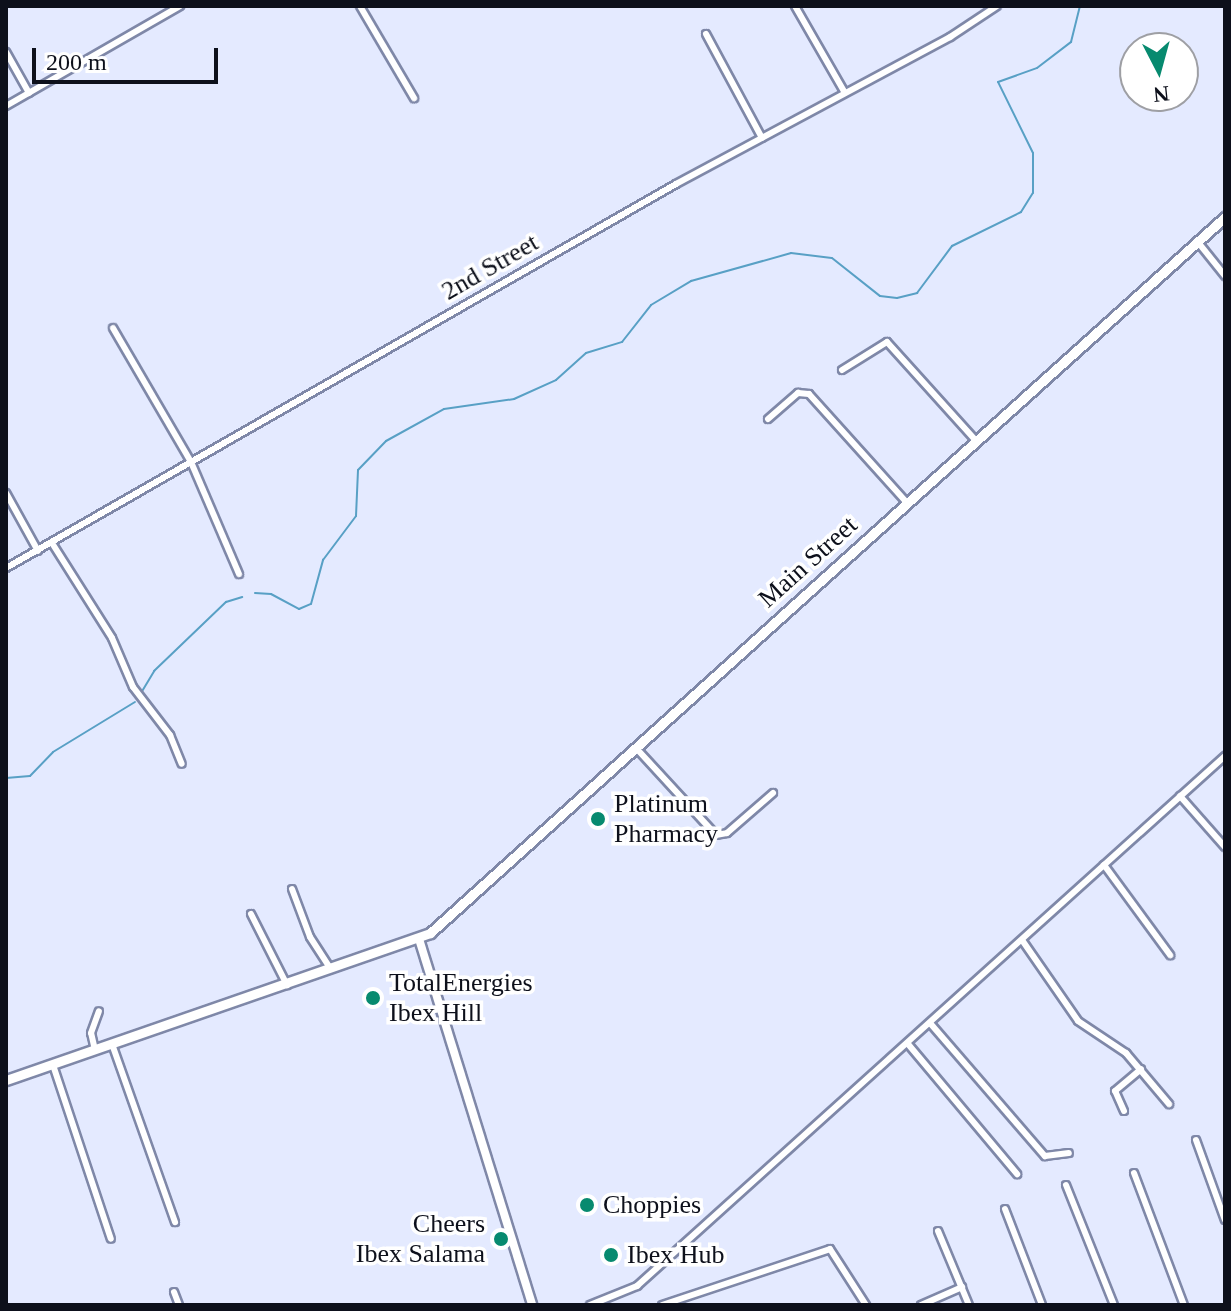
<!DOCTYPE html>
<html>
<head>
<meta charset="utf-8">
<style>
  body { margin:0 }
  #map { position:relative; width:1231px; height:1311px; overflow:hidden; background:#e4eaff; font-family:Georgia,serif }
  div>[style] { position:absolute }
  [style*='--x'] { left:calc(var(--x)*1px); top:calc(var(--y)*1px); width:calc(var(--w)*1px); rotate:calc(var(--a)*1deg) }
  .stream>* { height:2px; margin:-1px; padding:0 1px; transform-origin:1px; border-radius:1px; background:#58a0c5 }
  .roads { filter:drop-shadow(2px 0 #7f88a8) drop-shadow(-2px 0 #7f88a8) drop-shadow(0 2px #7f88a8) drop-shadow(0 -2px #7f88a8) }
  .minor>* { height:6px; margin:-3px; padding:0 3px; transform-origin:3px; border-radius:3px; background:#fff }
  .tertiary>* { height:8px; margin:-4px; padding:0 4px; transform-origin:4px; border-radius:4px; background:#fff }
  .secondary>* { height:9px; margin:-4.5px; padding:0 4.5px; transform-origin:4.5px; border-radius:4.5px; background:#fff }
  .dots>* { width:22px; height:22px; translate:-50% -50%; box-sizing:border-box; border:4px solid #fff; border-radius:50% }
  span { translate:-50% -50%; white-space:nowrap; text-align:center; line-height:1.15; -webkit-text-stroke:7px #fff; paint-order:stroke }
  .street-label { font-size:26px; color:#0d101b }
  .poi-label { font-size:26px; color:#0d101b }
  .left { translate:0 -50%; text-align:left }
  .right { translate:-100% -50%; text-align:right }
  .frame { position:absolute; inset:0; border:8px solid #0d101b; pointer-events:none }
  .north { position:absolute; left:1119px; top:32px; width:80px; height:80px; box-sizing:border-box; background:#fff; border:2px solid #9e9fa4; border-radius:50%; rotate:174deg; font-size:22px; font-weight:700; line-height:32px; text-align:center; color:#0d101b }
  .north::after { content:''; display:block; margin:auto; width:28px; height:36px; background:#078a6f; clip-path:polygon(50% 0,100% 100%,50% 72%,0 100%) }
  .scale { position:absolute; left:32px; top:48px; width:186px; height:36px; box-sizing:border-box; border:4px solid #0d101b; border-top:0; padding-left:10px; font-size:24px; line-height:28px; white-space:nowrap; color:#0d101b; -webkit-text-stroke:6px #fff; paint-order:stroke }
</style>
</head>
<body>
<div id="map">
  <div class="stream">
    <div style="--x:255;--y:593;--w:16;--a:4"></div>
    <div style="--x:271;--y:594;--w:32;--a:28"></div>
    <div style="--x:299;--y:609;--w:13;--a:-23"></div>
    <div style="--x:311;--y:604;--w:46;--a:-74.7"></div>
    <div style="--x:323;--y:560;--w:55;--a:-53.1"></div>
    <div style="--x:356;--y:516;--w:46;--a:-87.5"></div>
    <div style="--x:358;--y:470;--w:40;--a:-46"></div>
    <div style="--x:386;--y:441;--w:66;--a:-28.9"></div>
    <div style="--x:444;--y:409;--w:71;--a:-8.1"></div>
    <div style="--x:514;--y:399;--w:46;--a:-24.3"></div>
    <div style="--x:556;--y:380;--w:40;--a:-42"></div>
    <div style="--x:586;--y:353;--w:38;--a:-17"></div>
    <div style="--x:622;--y:342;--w:47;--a:-51.9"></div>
    <div style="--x:651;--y:305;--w:47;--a:-31"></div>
    <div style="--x:691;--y:281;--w:104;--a:-15.6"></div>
    <div style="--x:791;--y:253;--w:41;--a:7"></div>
    <div style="--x:832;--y:258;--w:61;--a:38.4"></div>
    <div style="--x:880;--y:296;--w:17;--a:7"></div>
    <div style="--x:897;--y:298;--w:21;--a:-14"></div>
    <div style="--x:917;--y:293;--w:59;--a:-53.3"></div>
    <div style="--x:952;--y:246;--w:77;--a:-26.2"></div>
    <div style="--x:1021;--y:212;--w:22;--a:-58"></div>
    <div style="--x:1033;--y:193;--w:40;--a:-90"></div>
    <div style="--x:1033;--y:153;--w:79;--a:-116.2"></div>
    <div style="--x:998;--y:82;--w:41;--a:-19.7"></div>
    <div style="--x:1037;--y:68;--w:43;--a:-37.4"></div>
    <div style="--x:1071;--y:42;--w:37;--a:-76"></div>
    <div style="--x:141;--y:693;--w:26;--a:-59"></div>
    <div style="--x:154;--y:671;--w:100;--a:-43.8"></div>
    <div style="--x:226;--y:602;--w:17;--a:-17"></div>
    <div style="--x:6;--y:778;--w:24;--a:-5"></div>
    <div style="--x:30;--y:776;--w:33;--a:-46"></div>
    <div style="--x:53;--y:752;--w:96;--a:-31.4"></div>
  </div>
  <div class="roads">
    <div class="minor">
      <div style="--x:360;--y:6;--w:107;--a:59.6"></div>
      <div style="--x:795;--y:6;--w:100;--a:60.1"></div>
      <div style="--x:706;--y:34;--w:118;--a:61.7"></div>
      <div style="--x:6;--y:52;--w:47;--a:60.7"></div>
      <div style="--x:6;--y:106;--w:201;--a:-29.9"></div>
      <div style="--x:1197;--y:241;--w:45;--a:51.3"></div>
      <div style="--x:113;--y:328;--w:155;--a:59.8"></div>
      <div style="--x:191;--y:462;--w:122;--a:66.8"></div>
      <div style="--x:842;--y:370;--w:53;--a:-31.9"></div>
      <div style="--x:887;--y:342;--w:133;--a:48"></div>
      <div style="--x:768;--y:419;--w:40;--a:-41"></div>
      <div style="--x:798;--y:393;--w:11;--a:5"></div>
      <div style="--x:809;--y:394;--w:147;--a:48"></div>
      <div style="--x:6;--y:493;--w:66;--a:61.1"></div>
      <div style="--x:52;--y:543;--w:112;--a:57.7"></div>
      <div style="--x:112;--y:638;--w:53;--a:66.8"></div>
      <div style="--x:133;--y:687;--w:61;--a:52.4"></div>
      <div style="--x:170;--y:735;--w:31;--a:68"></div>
      <div style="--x:6;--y:568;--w:772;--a:-29.82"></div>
      <div style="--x:676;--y:184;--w:311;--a:-28.2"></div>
      <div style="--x:950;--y:37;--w:56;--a:-33.4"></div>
      <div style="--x:636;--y:748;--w:118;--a:47.4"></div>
      <div style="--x:716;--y:835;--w:11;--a:-10"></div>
      <div style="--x:727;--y:833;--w:61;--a:-41"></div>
      <div style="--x:1180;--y:796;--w:68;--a:48.6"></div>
      <div style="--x:1104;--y:865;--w:112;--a:53.7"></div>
      <div style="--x:292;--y:889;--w:51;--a:69.4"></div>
      <div style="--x:310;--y:937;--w:37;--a:57"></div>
      <div style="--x:251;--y:914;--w:80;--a:63.1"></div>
      <div style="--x:1022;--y:940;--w:98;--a:55.3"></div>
      <div style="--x:1078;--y:1021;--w:58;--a:33.7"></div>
      <div style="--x:1126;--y:1053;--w:67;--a:49.9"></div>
      <div style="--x:930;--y:1023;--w:176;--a:49.2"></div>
      <div style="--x:1045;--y:1156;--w:24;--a:-7"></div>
      <div style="--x:112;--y:1044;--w:189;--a:70.5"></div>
      <div style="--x:908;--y:1044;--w:170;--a:50"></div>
      <div style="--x:95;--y:1050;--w:17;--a:-103"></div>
      <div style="--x:91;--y:1033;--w:23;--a:-70"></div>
      <div style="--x:53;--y:1065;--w:183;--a:71.6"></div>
      <div style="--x:1124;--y:1111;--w:22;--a:-114"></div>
      <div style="--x:1115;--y:1091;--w:34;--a:-40"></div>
      <div style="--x:1196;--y:1140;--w:85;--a:70.1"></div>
      <div style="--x:1134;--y:1173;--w:141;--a:69.3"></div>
      <div style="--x:1066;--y:1185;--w:129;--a:68.2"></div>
      <div style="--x:1005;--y:1209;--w:103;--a:68.9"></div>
      <div style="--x:938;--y:1231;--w:80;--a:67.3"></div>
      <div style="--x:174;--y:1292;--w:14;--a:69"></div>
      <div style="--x:590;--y:1305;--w:51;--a:-22"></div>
      <div style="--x:637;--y:1286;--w:792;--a:-42.03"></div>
      <div style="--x:662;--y:1305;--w:177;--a:-18.4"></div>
      <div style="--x:830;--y:1249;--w:67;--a:57.3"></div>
      <div style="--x:921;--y:1305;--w:45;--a:-23.7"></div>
    </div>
    <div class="tertiary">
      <div style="--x:419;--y:939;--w:383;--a:72.8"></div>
    </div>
    <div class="secondary">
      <div style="--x:6;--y:1080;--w:449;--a:-19.1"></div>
      <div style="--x:430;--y:933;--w:1070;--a:-42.01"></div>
    </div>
  </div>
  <div class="dots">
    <div style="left:598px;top:819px;background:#078a6f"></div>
    <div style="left:373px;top:998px;background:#078a6f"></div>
    <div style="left:587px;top:1205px;background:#078a6f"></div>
    <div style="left:501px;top:1239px;background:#078a6f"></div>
    <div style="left:611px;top:1255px;background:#078a6f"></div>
  </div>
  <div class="street-label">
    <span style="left:490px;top:267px;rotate:-30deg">2nd Street</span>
    <span style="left:808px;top:562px;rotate:-42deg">Main Street</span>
  </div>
  <div class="poi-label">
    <span class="left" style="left:614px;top:819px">Platinum<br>Pharmacy</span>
    <span class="left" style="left:389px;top:998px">TotalEnergies<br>Ibex Hill</span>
    <span class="left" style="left:603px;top:1205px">Choppies</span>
    <span class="right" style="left:485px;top:1239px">Cheers<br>Ibex Salama</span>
    <span class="left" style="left:627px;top:1255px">Ibex Hub</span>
  </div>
  <div class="frame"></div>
  <div class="north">N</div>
  <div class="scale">200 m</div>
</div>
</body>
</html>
